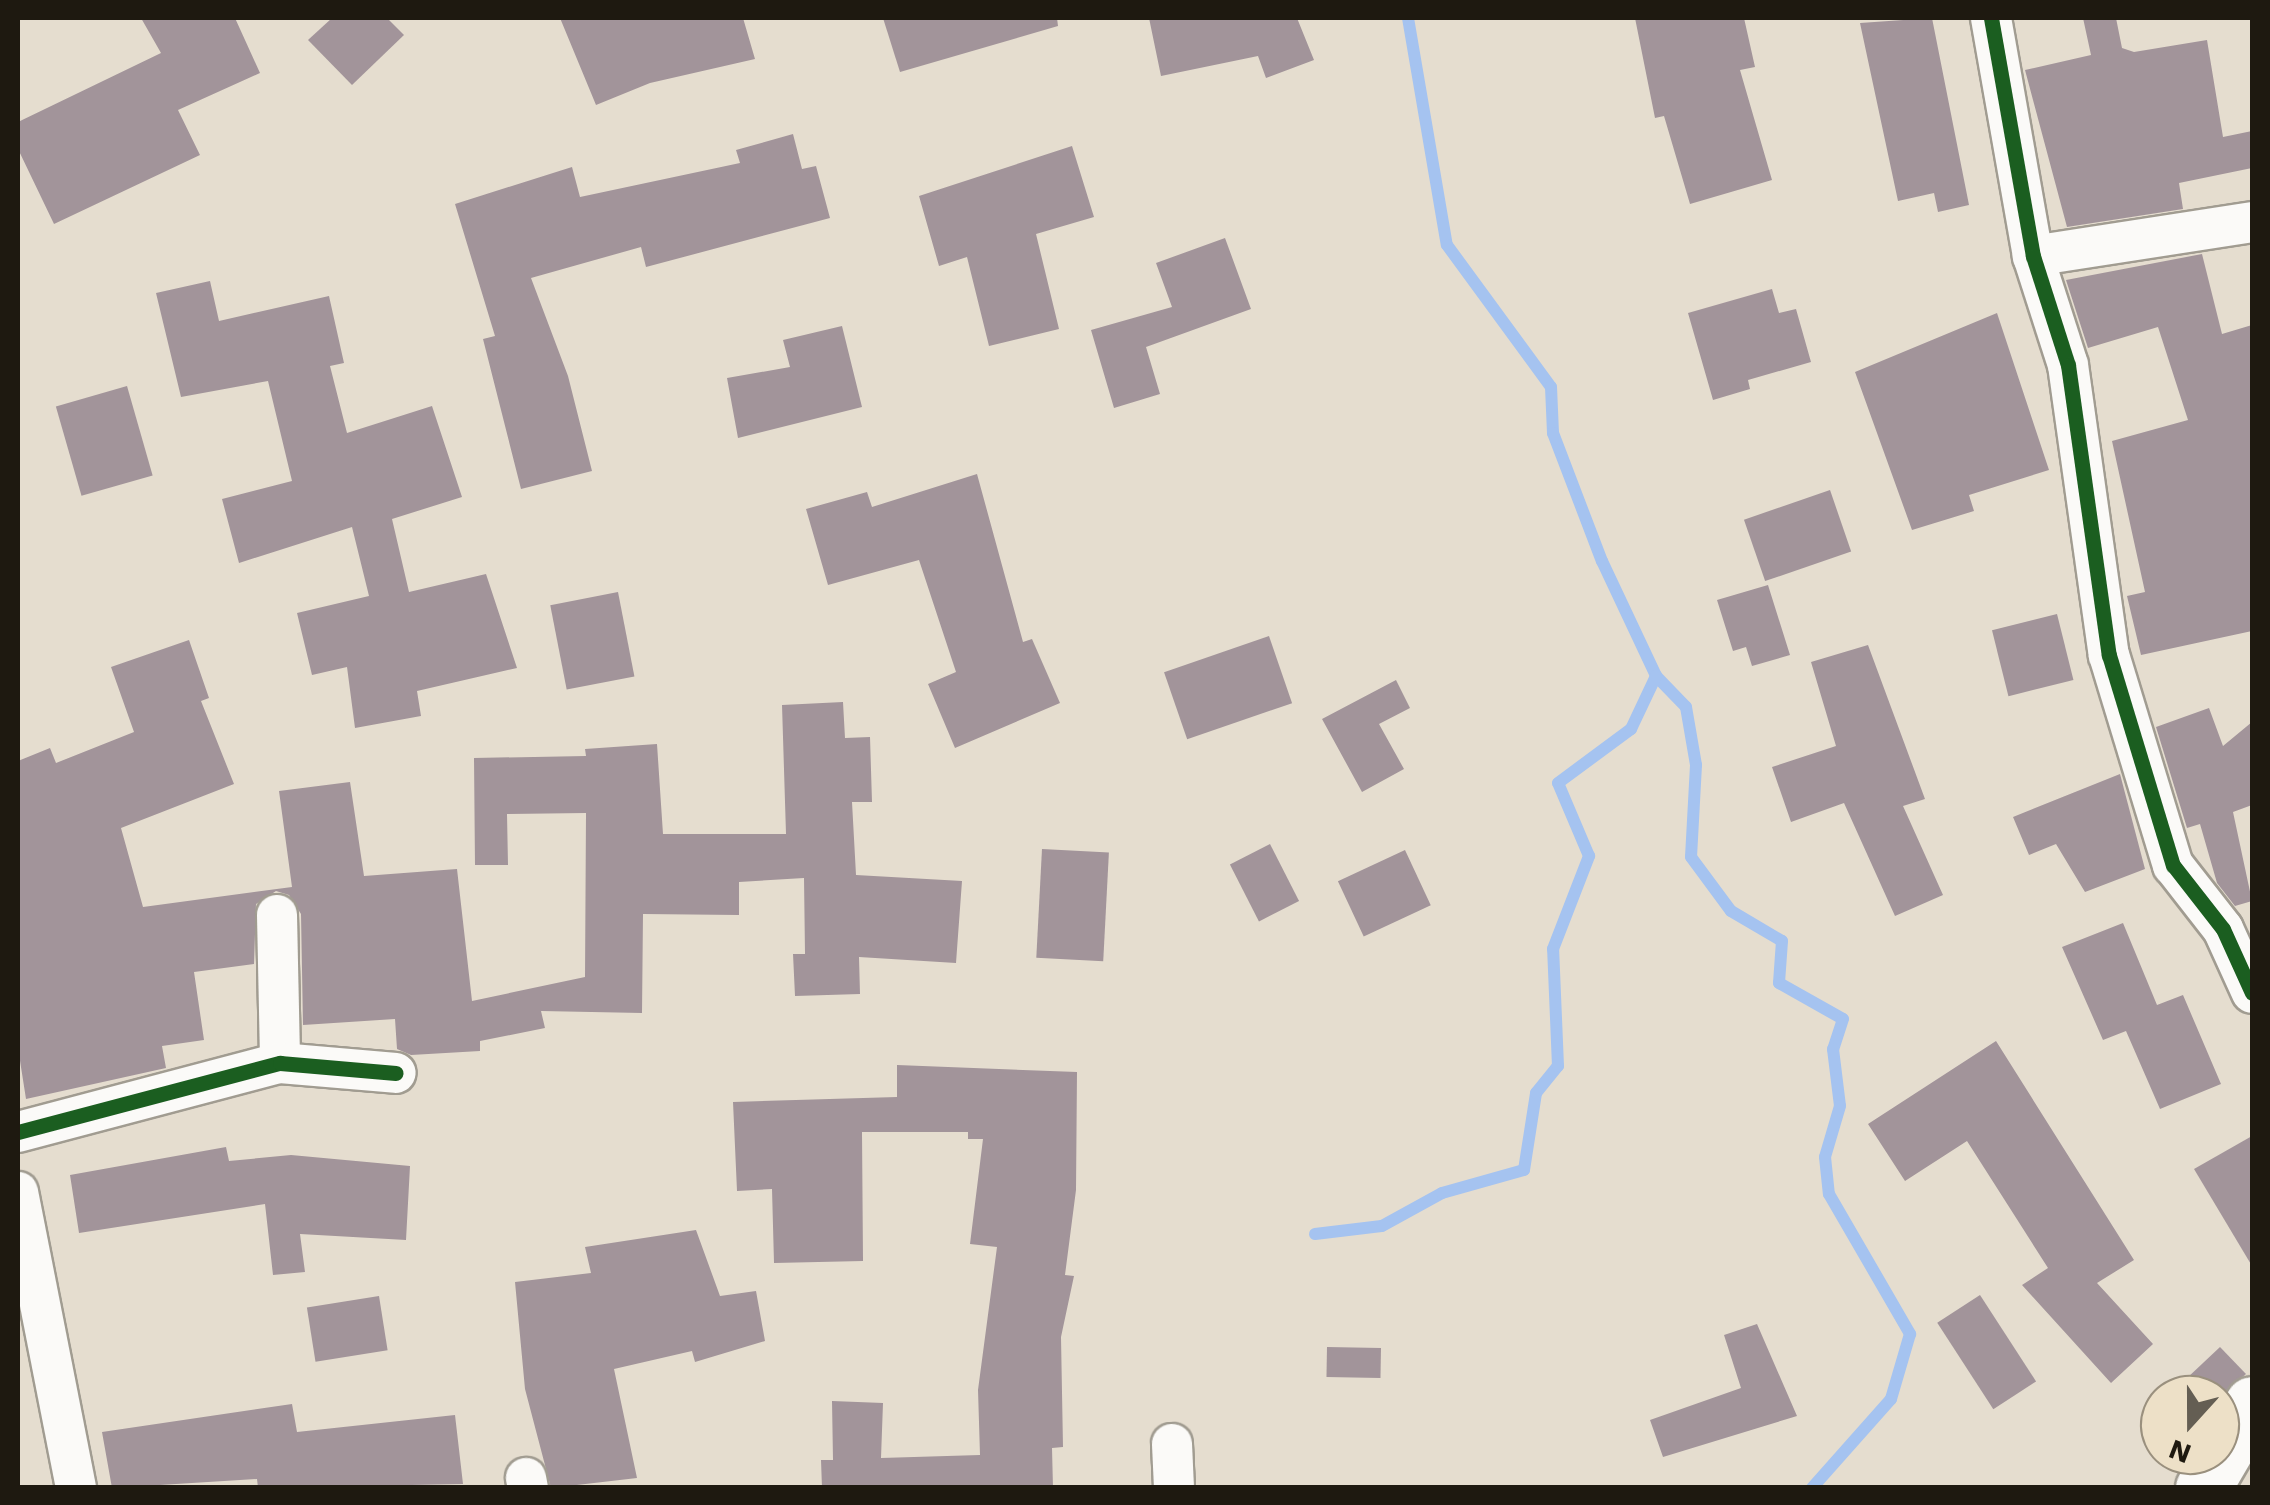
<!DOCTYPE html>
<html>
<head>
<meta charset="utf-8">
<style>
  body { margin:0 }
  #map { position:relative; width:2270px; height:1505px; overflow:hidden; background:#e5ddcf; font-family:"Work Sans",sans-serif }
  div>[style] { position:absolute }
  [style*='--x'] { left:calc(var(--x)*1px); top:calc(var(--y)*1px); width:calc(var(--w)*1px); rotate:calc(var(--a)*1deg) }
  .stream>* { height:12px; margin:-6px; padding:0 6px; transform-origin:6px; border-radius:6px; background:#a5c3f0 }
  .building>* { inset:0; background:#a2949a; transform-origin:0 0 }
  .roads { filter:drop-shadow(2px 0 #a19c91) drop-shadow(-2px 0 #a19c91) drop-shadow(0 2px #a19c91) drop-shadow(0 -2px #a19c91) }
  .street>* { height:40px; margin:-20px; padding:0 20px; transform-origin:20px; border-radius:20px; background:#fbfaf8 }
  .secondary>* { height:55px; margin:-27.5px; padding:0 27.5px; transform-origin:27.5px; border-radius:27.5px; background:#fbfaf8 }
  .cycleway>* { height:15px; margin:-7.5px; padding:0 7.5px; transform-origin:7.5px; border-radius:7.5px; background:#1b5e20 }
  span { translate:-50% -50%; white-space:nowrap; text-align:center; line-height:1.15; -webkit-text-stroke:10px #ede0c7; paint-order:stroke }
  .frame { position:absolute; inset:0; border:20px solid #1e1910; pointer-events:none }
  .north { position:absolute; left:2140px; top:1375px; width:100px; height:100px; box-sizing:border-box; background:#ede0c7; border:2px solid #9a907e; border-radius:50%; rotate:201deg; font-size:28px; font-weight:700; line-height:40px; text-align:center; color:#1e1910 }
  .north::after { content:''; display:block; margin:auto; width:35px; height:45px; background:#645e53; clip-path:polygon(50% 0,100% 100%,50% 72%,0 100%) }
</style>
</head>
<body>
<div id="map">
  <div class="stream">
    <div style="--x:1408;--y:18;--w:230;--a:80.3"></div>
    <div style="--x:1447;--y:245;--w:176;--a:53.8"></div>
    <div style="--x:1551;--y:387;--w:46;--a:87.5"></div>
    <div style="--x:1553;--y:433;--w:137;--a:69.1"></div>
    <div style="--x:1602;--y:561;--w:127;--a:64.8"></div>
    <div style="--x:1656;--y:676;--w:43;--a:45.9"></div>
    <div style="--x:1686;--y:707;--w:59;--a:80.2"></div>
    <div style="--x:1696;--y:765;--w:92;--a:93.1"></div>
    <div style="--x:1691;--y:857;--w:67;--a:53.5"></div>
    <div style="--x:1731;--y:911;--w:59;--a:30.5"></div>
    <div style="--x:1782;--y:941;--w:42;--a:94.1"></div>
    <div style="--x:1779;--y:983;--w:73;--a:29.4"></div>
    <div style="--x:1843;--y:1019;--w:32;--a:108"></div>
    <div style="--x:1833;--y:1049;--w:57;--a:83"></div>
    <div style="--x:1840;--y:1106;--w:53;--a:106.4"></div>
    <div style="--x:1825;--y:1157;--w:37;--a:84"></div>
    <div style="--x:1829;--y:1194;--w:162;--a:59.9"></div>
    <div style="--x:1910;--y:1334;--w:68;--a:106.3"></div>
    <div style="--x:1891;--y:1399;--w:119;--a:131.6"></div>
    <div style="--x:1315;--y:1234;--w:67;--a:-6.8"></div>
    <div style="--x:1382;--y:1226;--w:68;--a:-28.8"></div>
    <div style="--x:1442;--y:1193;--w:85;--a:-15.7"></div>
    <div style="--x:1524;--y:1170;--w:78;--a:-81.1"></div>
    <div style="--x:1536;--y:1093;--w:35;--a:-51"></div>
    <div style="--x:1558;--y:1066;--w:117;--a:-92.4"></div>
    <div style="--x:1553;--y:949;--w:100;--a:-68.8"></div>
    <div style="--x:1589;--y:856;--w:79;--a:-113"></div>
    <div style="--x:1558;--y:783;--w:91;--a:-36.5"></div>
    <div style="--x:1631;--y:729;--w:59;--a:-64.7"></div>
  </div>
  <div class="building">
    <div style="clip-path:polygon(141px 18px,235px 18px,260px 73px,178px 110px,200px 155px,54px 224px,18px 149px,18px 122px,161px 53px)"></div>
    <div style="clip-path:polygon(332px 18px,387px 18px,404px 35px,352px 85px,308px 40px)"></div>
    <div style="clip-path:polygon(560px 18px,743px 18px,755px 59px,650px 83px,596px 105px)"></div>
    <div style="clip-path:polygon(883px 18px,1057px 18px,1058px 26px,900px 72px)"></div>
    <div style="clip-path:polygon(1149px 18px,1297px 18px,1314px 60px,1266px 78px,1258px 56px,1161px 76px)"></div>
    <div style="clip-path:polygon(1635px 18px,1744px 18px,1755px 67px,1740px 70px,1772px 180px,1690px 204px,1664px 116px,1655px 118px)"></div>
    <div style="clip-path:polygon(1932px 18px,1969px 205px,1938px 212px,1934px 193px,1898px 201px,1860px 23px)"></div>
    <div style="clip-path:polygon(2083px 18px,2116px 18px,2122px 48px,2134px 52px,2207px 40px,2223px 137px,2252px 131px,2252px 168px,2179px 183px,2183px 209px,2067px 227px,2025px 70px,2091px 55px)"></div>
    <div style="clip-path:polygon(793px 134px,802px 169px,816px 166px,830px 218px,646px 267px,641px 247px,531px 278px,568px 376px,592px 471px,521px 489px,483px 339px,495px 336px,455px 204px,572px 167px,580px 197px,740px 163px,736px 150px)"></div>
    <div style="clip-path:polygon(1072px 146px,1094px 217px,1036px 234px,1059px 329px,989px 346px,967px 257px,939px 266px,919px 196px)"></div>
    <div style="clip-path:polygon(1225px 238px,1251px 309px,1146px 347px,1160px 394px,1114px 408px,1091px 330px,1172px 307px,1156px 263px)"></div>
    <div style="clip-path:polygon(2202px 254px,2222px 334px,2252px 325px,2252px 631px,2141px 655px,2127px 596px,2145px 592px,2112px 441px,2188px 420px,2158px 327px,2088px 348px,2066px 280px)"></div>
    <div style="clip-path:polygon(210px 281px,219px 321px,329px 296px,344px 363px,330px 366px,347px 433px,432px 406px,462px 497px,392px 519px,409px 592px,486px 574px,517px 668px,417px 691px,421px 716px,355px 728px,347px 667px,312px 675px,297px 613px,369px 596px,352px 527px,239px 563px,222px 499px,292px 481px,268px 381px,181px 397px,156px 293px)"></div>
    <div style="clip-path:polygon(1772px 289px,1779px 313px,1796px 309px,1811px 362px,1748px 380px,1750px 389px,1713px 400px,1688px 313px)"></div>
    <div style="clip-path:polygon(1997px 313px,2049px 470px,1969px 495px,1974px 511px,1912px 530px,1855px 372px)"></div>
    <div style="clip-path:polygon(842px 326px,862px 407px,738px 438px,727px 378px,790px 367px,783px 340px)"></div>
    <div style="left:127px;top:386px;width:93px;height:74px;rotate:74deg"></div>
    <div style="clip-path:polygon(977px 474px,1023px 642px,1032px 639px,1060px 703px,955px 748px,928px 684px,956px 672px,919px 560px,828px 585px,806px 509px,867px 492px,872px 507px)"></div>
    <div style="left:1830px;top:490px;width:65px;height:91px;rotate:71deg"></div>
    <div style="clip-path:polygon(1768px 585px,1790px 655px,1752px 666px,1746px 647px,1733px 651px,1717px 600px)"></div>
    <div style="left:618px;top:592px;width:86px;height:69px;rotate:79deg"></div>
    <div style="left:2057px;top:614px;width:68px;height:67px;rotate:76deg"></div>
    <div style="left:1269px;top:636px;width:71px;height:111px;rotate:71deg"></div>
    <div style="clip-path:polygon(189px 640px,209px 698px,201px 701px,234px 784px,121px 828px,143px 907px,292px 887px,279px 791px,350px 782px,364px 876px,457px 869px,472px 1001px,585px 977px,586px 813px,507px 814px,508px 865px,475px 865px,474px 758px,586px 756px,585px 749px,657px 744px,663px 834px,786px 834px,782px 705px,843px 702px,845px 738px,870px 737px,872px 802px,852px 802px,856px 875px,962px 881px,956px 963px,859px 957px,860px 994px,795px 996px,793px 954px,805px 954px,804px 878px,739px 882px,739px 915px,643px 914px,642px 1013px,541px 1011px,545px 1028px,480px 1041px,480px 1051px,411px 1055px,397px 1049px,395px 1019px,303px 1025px,301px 914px,289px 895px,276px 891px,256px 904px,254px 964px,194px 972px,204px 1040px,162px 1046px,166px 1068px,26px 1099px,18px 1048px,18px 761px,50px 748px,56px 763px,134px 732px,111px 667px)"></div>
    <div style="clip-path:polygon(1868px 645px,1925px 799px,1903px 806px,1943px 895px,1895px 916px,1844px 803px,1791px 822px,1772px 767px,1836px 746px,1811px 662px)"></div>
    <div style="clip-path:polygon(1396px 680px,1410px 708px,1379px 724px,1404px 769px,1362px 792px,1322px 719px)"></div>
    <div style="clip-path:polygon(2209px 708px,2223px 746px,2252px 722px,2252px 805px,2233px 812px,2252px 901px,2235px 906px,2217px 883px,2200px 824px,2187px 828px,2156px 727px)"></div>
    <div style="clip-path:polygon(2120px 774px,2145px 869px,2085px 892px,2056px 844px,2029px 855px,2013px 817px)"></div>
    <div style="left:1270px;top:844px;width:64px;height:45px;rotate:63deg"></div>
    <div style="left:1042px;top:849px;width:67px;height:109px;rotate:3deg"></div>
    <div style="left:1405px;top:850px;width:61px;height:74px;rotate:65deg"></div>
    <div style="clip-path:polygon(2123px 923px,2157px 1005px,2183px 995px,2221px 1084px,2160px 1109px,2126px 1031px,2103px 1040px,2062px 947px)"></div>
    <div style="clip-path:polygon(1996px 1041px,2134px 1260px,2097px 1283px,2153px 1344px,2111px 1383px,2022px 1285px,2048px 1268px,1967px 1141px,1905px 1181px,1868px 1124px)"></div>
    <div style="clip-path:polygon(897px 1065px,1077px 1072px,1076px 1190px,1065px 1275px,1074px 1276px,1061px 1337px,1063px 1447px,1052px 1448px,1053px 1488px,822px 1488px,821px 1460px,833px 1460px,832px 1401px,883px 1403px,881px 1458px,980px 1455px,978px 1390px,997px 1247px,970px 1244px,983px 1139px,968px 1139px,968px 1132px,862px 1132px,863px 1261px,774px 1263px,772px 1189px,737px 1191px,733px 1102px,897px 1097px)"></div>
    <div style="clip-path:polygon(2252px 1136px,2252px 1266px,2194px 1169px)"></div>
    <div style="clip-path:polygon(226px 1147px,229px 1161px,291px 1155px,410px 1166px,406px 1240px,300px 1234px,305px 1272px,273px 1275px,265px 1204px,79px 1233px,70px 1175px)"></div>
    <div style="clip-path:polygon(696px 1230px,720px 1296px,756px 1291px,765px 1341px,695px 1362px,692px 1351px,614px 1369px,637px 1478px,551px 1488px,525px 1389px,515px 1282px,591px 1273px,585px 1247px)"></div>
    <div style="left:1980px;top:1295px;width:103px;height:51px;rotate:57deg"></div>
    <div style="left:379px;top:1296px;width:55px;height:73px;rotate:81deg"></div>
    <div style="clip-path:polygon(1757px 1324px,1797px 1416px,1663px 1457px,1650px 1420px,1741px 1388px,1724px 1335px)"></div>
    <div style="left:1327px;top:1347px;width:54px;height:30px;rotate:1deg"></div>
    <div style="clip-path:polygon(2220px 1347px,2246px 1374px,2221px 1395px,2169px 1395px)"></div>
    <div style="clip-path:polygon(292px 1404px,297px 1432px,455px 1415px,463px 1484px,258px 1488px,257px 1479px,112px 1488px,102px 1432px)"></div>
  </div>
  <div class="roads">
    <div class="street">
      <div style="--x:1991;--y:18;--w:242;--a:80"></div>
      <div style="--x:2033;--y:256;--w:114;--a:72.2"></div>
      <div style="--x:2068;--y:365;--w:293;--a:82"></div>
      <div style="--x:2109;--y:655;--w:220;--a:73.1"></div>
      <div style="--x:2173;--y:865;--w:81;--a:52"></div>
      <div style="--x:2223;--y:929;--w:70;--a:65.6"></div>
      <div style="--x:2033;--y:256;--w:222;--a:-8.8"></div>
      <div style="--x:277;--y:915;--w:148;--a:88.8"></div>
      <div style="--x:18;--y:1132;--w:271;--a:-14.8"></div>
      <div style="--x:280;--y:1063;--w:116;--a:4.9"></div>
      <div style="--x:18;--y:1192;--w:302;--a:78.9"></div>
      <div style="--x:1172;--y:1444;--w:44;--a:87.4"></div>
      <div style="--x:526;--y:1478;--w:10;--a:79"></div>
    </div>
    <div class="secondary">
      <div style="--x:2203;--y:1488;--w:97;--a:-59.7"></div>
    </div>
  </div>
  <div class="cycleway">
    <div style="--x:1991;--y:18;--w:242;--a:80"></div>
    <div style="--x:2033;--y:256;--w:114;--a:72.2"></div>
    <div style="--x:2068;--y:365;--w:293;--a:82"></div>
    <div style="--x:2109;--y:655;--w:220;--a:73.1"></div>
    <div style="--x:2173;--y:865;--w:81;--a:52"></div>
    <div style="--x:2223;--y:929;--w:70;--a:65.6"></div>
    <div style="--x:18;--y:1132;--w:271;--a:-14.8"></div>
    <div style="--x:280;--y:1063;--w:116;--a:4.9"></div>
  </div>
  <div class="frame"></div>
  <div class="north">N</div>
</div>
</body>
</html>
